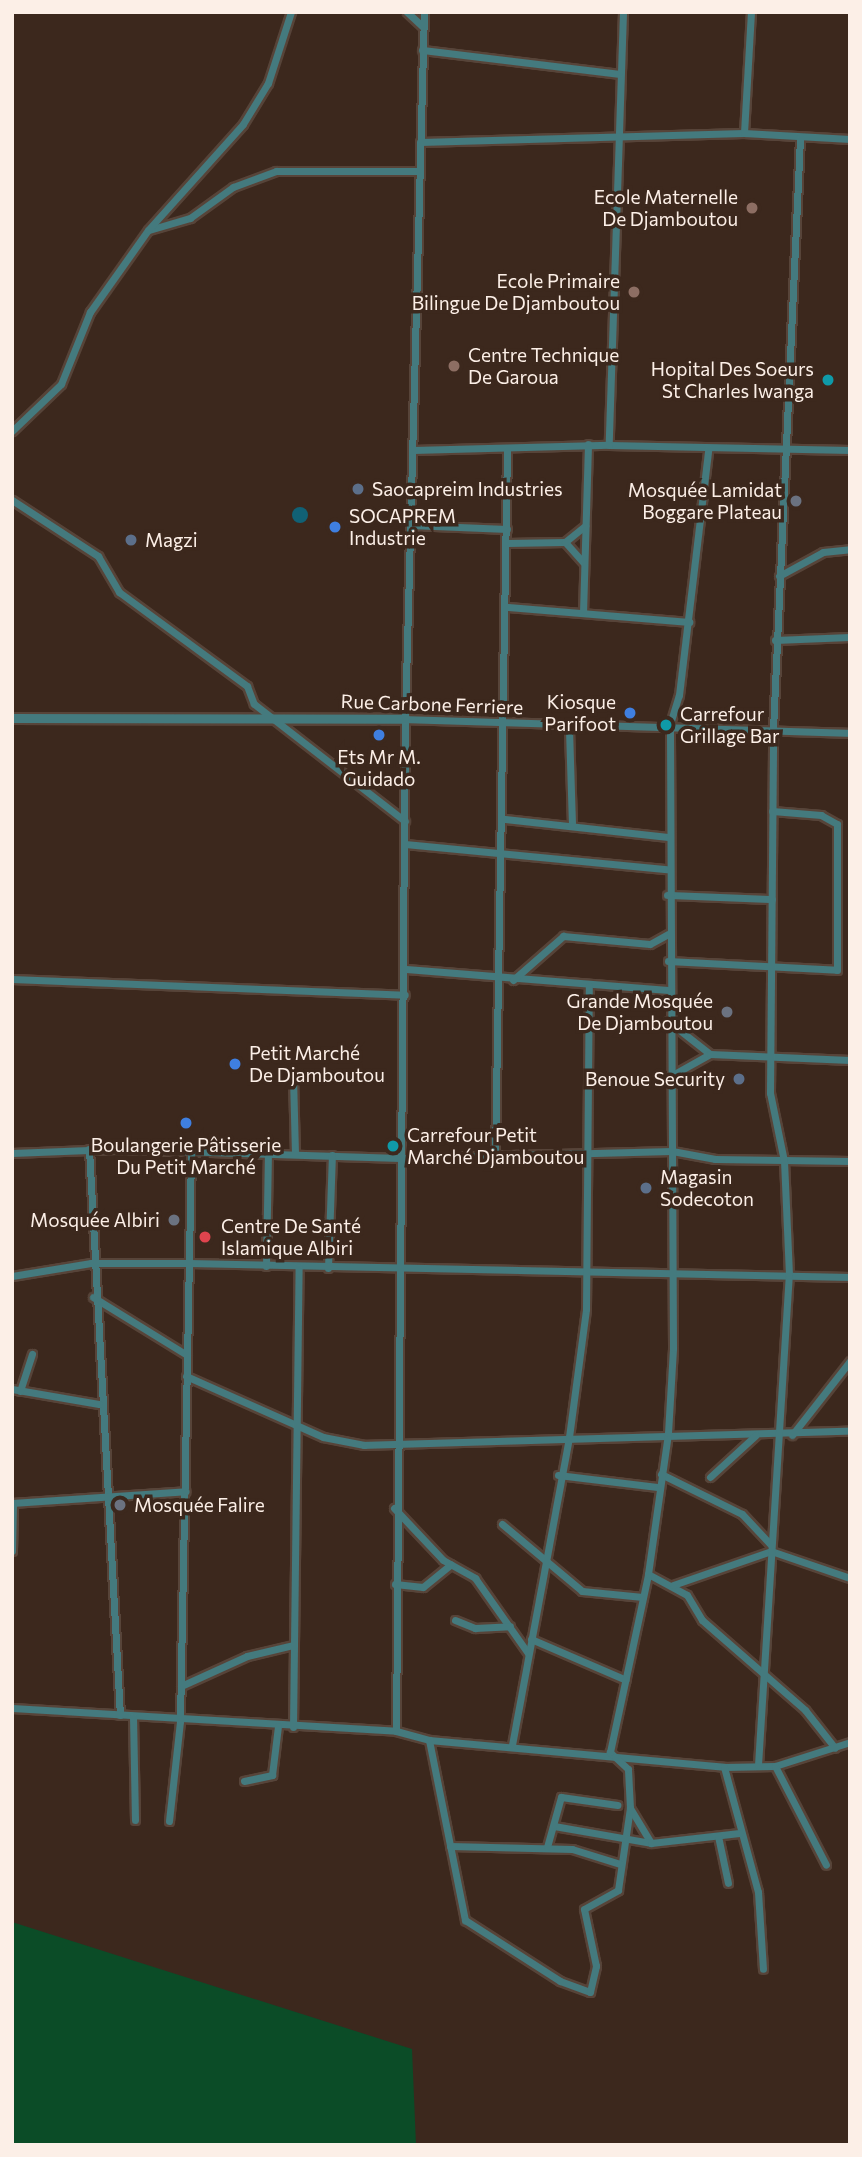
<!DOCTYPE html>
<html>
<head>
<meta charset="utf-8">
<style>
  body { margin:0 }
  #map { position:relative; width:862px; height:2157px; overflow:hidden; background:#3c281d; font-family:Commissioner,sans-serif }
  div>[style] { position:absolute }
  [style*='--x'] { left:calc(var(--x)*1px); top:calc(var(--y)*1px); width:calc(var(--w)*1px); rotate:calc(var(--a)*1deg) }
  .green>* { inset:0; background:#0b4c27 }
  .water>* { inset:0; background:#116175 }
  .round { border-radius:50% }
  .roads { filter:drop-shadow(2px 0 #574439) drop-shadow(-2px 0 #574439) drop-shadow(0 2px #574439) drop-shadow(0 -2px #574439) }
  .minor>* { height:7px; margin:-3.5px; padding:0 3.5px; transform-origin:3.5px; border-radius:3.5px; background:#447a7e }
  .tertiary>* { height:9px; margin:-4.5px; padding:0 4.5px; transform-origin:4.5px; border-radius:4.5px; background:#447a7e }
  .dots>* { width:19px; height:19px; translate:-50% -50%; box-sizing:border-box; border:4px solid #3c281d; border-radius:50% }
  span { translate:-50% -50%; white-space:nowrap; text-align:center; line-height:1.15; -webkit-text-stroke:7px #3c281d; paint-order:stroke }
  .poi-label { font-size:19px; color:#fcefe7 }
  .right { translate:-100% -50%; text-align:right }
  .left { translate:0 -50%; text-align:left }
  .street-label { font-size:19px; color:#fcefe7 }
  .frame { position:absolute; inset:0; border:14px solid #fcefe7; pointer-events:none }
</style>
</head>
<body>
<div id="map">
  <div class="green">
    <div style="clip-path:polygon(12px 1922px,412px 2049px,416px 2145px,12px 2145px)"></div>
  </div>
  <div class="water">
    <div class="round" style="left:292px;top:507px;width:16px;height:16px"></div>
  </div>
  <div class="roads">
    <div class="minor">
      <div style="--x:407;--y:12;--w:22;--a:43"></div>
      <div style="--x:623;--y:12;--w:433;--a:91.9"></div>
      <div style="--x:609;--y:445;--w:241;--a:1.2"></div>
      <div style="--x:422;--y:50;--w:198;--a:6.9"></div>
      <div style="--x:744;--y:133;--w:121;--a:-86.7"></div>
      <div style="--x:420;--y:142;--w:324;--a:-1.6"></div>
      <div style="--x:744;--y:133;--w:106;--a:3.2"></div>
      <div style="--x:149;--y:230;--w:43;--a:-16.3"></div>
      <div style="--x:190;--y:218;--w:53;--a:-35.8"></div>
      <div style="--x:233;--y:187;--w:46;--a:-20.4"></div>
      <div style="--x:276;--y:171;--w:144;--a:0"></div>
      <div style="--x:12;--y:431;--w:68;--a:-43.8"></div>
      <div style="--x:61;--y:384;--w:78;--a:-68.1"></div>
      <div style="--x:90;--y:312;--w:100;--a:-54.7"></div>
      <div style="--x:148;--y:230;--w:142;--a:-48.1"></div>
      <div style="--x:243;--y:124;--w:48;--a:-58.6"></div>
      <div style="--x:268;--y:83;--w:75;--a:-72.1"></div>
      <div style="--x:413;--y:450;--w:196;--a:-1.5"></div>
      <div style="--x:12;--y:500;--w:103;--a:33.1"></div>
      <div style="--x:98;--y:556;--w:42;--a:59.7"></div>
      <div style="--x:119;--y:592;--w:159;--a:36.3"></div>
      <div style="--x:247;--y:686;--w:19;--a:69"></div>
      <div style="--x:254;--y:704;--w:191;--a:37.8"></div>
      <div style="--x:410;--y:525;--w:97;--a:2.4"></div>
      <div style="--x:565;--y:542;--w:27;--a:48"></div>
      <div style="--x:507;--y:543;--w:58;--a:-1"></div>
      <div style="--x:565;--y:542;--w:26;--a:-39"></div>
      <div style="--x:779;--y:576;--w:50;--a:-28.6"></div>
      <div style="--x:823;--y:552;--w:27;--a:-6"></div>
      <div style="--x:508;--y:607;--w:182;--a:4.7"></div>
      <div style="--x:583;--y:613;--w:169;--a:-88.3"></div>
      <div style="--x:775;--y:640;--w:75;--a:-2.3"></div>
      <div style="--x:405;--y:719;--w:445;--a:1.8"></div>
      <div style="--x:569;--y:729;--w:94;--a:88.2"></div>
      <div style="--x:505;--y:819;--w:164;--a:6.3"></div>
      <div style="--x:405;--y:844;--w:263;--a:5.5"></div>
      <div style="--x:667;--y:895;--w:105;--a:2.2"></div>
      <div style="--x:668;--y:961;--w:169;--a:3"></div>
      <div style="--x:837;--y:970;--w:146;--a:-90"></div>
      <div style="--x:837;--y:824;--w:18;--a:-151"></div>
      <div style="--x:821;--y:815;--w:49;--a:-175.3"></div>
      <div style="--x:406;--y:969;--w:263;--a:4.6"></div>
      <div style="--x:12;--y:979;--w:393;--a:2.3"></div>
      <div style="--x:513;--y:980;--w:67;--a:-41.3"></div>
      <div style="--x:563;--y:936;--w:87;--a:5.3"></div>
      <div style="--x:650;--y:944;--w:21;--a:-29"></div>
      <div style="--x:668;--y:1021;--w:53;--a:38.2"></div>
      <div style="--x:293;--y:1077;--w:77;--a:88.5"></div>
      <div style="--x:667;--y:1078;--w:49;--a:-29.2"></div>
      <div style="--x:710;--y:1054;--w:140;--a:2.5"></div>
      <div style="--x:89;--y:1149;--w:567;--a:86.87"></div>
      <div style="--x:12;--y:1153;--w:103;--a:-2.2"></div>
      <div style="--x:115;--y:1149;--w:285;--a:1.8"></div>
      <div style="--x:400;--y:1158;--w:272;--a:-1.5"></div>
      <div style="--x:672;--y:1151;--w:44;--a:10.5"></div>
      <div style="--x:715;--y:1159;--w:135;--a:0.8"></div>
      <div style="--x:495;--y:1157;--w:709;--a:-89.03"></div>
      <div style="--x:266;--y:1266;--w:112;--a:-89"></div>
      <div style="--x:328;--y:1268;--w:113;--a:-88"></div>
      <div style="--x:12;--y:1276;--w:80;--a:-9.3"></div>
      <div style="--x:91;--y:1263;--w:98;--a:0"></div>
      <div style="--x:189;--y:1263;--w:661;--a:1.21"></div>
      <div style="--x:93;--y:1297;--w:110;--a:31.7"></div>
      <div style="--x:186;--y:1376;--w:150;--a:24"></div>
      <div style="--x:323;--y:1437;--w:42;--a:11"></div>
      <div style="--x:364;--y:1445;--w:486;--a:-1.7"></div>
      <div style="--x:12;--y:1389;--w:88;--a:9.8"></div>
      <div style="--x:20;--y:1391;--w:39;--a:-72"></div>
      <div style="--x:792;--y:1435;--w:94;--a:-51.9"></div>
      <div style="--x:661;--y:1474;--w:90;--a:26.3"></div>
      <div style="--x:742;--y:1514;--w:42;--a:46.9"></div>
      <div style="--x:558;--y:1475;--w:100;--a:6.9"></div>
      <div style="--x:710;--y:1477;--w:62;--a:-42.4"></div>
      <div style="--x:12;--y:1503;--w:174;--a:-3.9"></div>
      <div style="--x:394;--y:1508;--w:71;--a:46.7"></div>
      <div style="--x:443;--y:1560;--w:37;--a:29"></div>
      <div style="--x:475;--y:1578;--w:92;--a:54.8"></div>
      <div style="--x:502;--y:1524;--w:104;--a:39.9"></div>
      <div style="--x:582;--y:1591;--w:61;--a:5.6"></div>
      <div style="--x:12;--y:1551;--w:48;--a:-88.8"></div>
      <div style="--x:648;--y:1574;--w:44;--a:28.3"></div>
      <div style="--x:687;--y:1595;--w:29;--a:59"></div>
      <div style="--x:702;--y:1620;--w:137;--a:41.1"></div>
      <div style="--x:805;--y:1710;--w:48;--a:51.7"></div>
      <div style="--x:395;--y:1584;--w:28;--a:6"></div>
      <div style="--x:423;--y:1587;--w:36;--a:-39"></div>
      <div style="--x:673;--y:1585;--w:104;--a:-19.1"></div>
      <div style="--x:771;--y:1551;--w:83;--a:18.9"></div>
      <div style="--x:455;--y:1620;--w:22;--a:22"></div>
      <div style="--x:475;--y:1628;--w:35;--a:-3"></div>
      <div style="--x:531;--y:1639;--w:103;--a:23.3"></div>
      <div style="--x:181;--y:1686;--w:72;--a:-24.4"></div>
      <div style="--x:247;--y:1656;--w:47;--a:-13.4"></div>
      <div style="--x:12;--y:1708;--w:385;--a:3.4"></div>
      <div style="--x:396;--y:1731;--w:34;--a:15"></div>
      <div style="--x:429;--y:1740;--w:296;--a:5.2"></div>
      <div style="--x:724;--y:1767;--w:51;--a:-1.1"></div>
      <div style="--x:775;--y:1766;--w:79;--a:-17.7"></div>
      <div style="--x:133;--y:1716;--w:104;--a:88.9"></div>
      <div style="--x:293;--y:1727;--w:460;--a:-89.3"></div>
      <div style="--x:396;--y:1731;--w:1012;--a:-89.49"></div>
      <div style="--x:405;--y:719;--w:707;--a:-88.46"></div>
      <div style="--x:429;--y:1740;--w:184;--a:78.7"></div>
      <div style="--x:465;--y:1920;--w:113;--a:32.7"></div>
      <div style="--x:560;--y:1981;--w:32;--a:20"></div>
      <div style="--x:590;--y:1992;--w:27;--a:-77"></div>
      <div style="--x:596;--y:1966;--w:58;--a:-101.9"></div>
      <div style="--x:584;--y:1909;--w:39;--a:-29"></div>
      <div style="--x:618;--y:1890;--w:83;--a:-81.7"></div>
      <div style="--x:630;--y:1808;--w:39;--a:-93"></div>
      <div style="--x:628;--y:1769;--w:25;--a:-137"></div>
      <div style="--x:610;--y:1752;--w:182;--a:-77.9"></div>
      <div style="--x:648;--y:1574;--w:142;--a:-81.9"></div>
      <div style="--x:668;--y:1433;--w:85;--a:-86.6"></div>
      <div style="--x:673;--y:1348;--w:624;--a:-90.28"></div>
      <div style="--x:670;--y:724;--w:30;--a:-73"></div>
      <div style="--x:679;--y:695;--w:247;--a:-83.2"></div>
      <div style="--x:512;--y:1745;--w:313;--a:-79.5"></div>
      <div style="--x:569;--y:1437;--w:129;--a:-82.4"></div>
      <div style="--x:586;--y:1309;--w:323;--a:-89.5"></div>
      <div style="--x:758;--y:1765;--w:491;--a:-86.4"></div>
      <div style="--x:789;--y:1275;--w:114;--a:-92.5"></div>
      <div style="--x:784;--y:1161;--w:69;--a:-101.6"></div>
      <div style="--x:770;--y:1093;--w:363;--a:-89.5"></div>
      <div style="--x:773;--y:730;--w:593;--a:-87.39"></div>
      <div style="--x:775;--y:1766;--w:111;--a:62.7"></div>
      <div style="--x:724;--y:1767;--w:130;--a:74.8"></div>
      <div style="--x:758;--y:1892;--w:77;--a:86.3"></div>
      <div style="--x:244;--y:1781;--w:29;--a:-12"></div>
      <div style="--x:272;--y:1775;--w:49;--a:-83"></div>
      <div style="--x:630;--y:1808;--w:41;--a:59"></div>
      <div style="--x:169;--y:1821;--w:101;--a:-83.7"></div>
      <div style="--x:180;--y:1721;--w:570;--a:-88.89"></div>
      <div style="--x:554;--y:1826;--w:98;--a:9.9"></div>
      <div style="--x:651;--y:1843;--w:89;--a:-6.5"></div>
      <div style="--x:718;--y:1836;--w:48;--a:78"></div>
      <div style="--x:450;--y:1846;--w:122;--a:1.4"></div>
      <div style="--x:572;--y:1849;--w:50;--a:17.4"></div>
      <div style="--x:547;--y:1847;--w:52;--a:-74.4"></div>
      <div style="--x:561;--y:1797;--w:57;--a:8.1"></div>
    </div>
    <div class="tertiary">
      <div style="--x:12;--y:718;--w:393;--a:0.1"></div>
    </div>
  </div>
  <div class="dots">
    <div style="left:752px;top:208px;background:#8d6e63"></div>
    <div style="left:634px;top:292px;background:#8d6e63"></div>
    <div style="left:454px;top:366px;background:#8d6e63"></div>
    <div style="left:828px;top:380px;background:#0f9aa8"></div>
    <div style="left:358px;top:489px;background:#5c6f8a"></div>
    <div style="left:796px;top:501px;background:#6b7280"></div>
    <div style="left:335px;top:527px;background:#3f7fe0"></div>
    <div style="left:131px;top:540px;background:#5c6f8a"></div>
    <div style="left:630px;top:713px;background:#3f7fe0"></div>
    <div style="left:666px;top:725px;background:#0f9aa8"></div>
    <div style="left:379px;top:735px;background:#3f7fe0"></div>
    <div style="left:727px;top:1012px;background:#6b7280"></div>
    <div style="left:235px;top:1064px;background:#3f7fe0"></div>
    <div style="left:739px;top:1079px;background:#5c6f8a"></div>
    <div style="left:186px;top:1123px;background:#3f7fe0"></div>
    <div style="left:393px;top:1146px;background:#0f9aa8"></div>
    <div style="left:646px;top:1188px;background:#5c6f8a"></div>
    <div style="left:174px;top:1220px;background:#6b7280"></div>
    <div style="left:205px;top:1237px;background:#e0444e"></div>
    <div style="left:120px;top:1505px;background:#6b7280"></div>
  </div>
  <div class="poi-label">
    <span class="right" style="left:738px;top:208px">Ecole Maternelle<br>De Djamboutou</span>
    <span class="right" style="left:620px;top:292px">Ecole Primaire<br>Bilingue De Djamboutou</span>
    <span class="left" style="left:468px;top:366px">Centre Technique<br>De Garoua</span>
    <span class="right" style="left:814px;top:380px">Hopital Des Soeurs<br>St Charles Iwanga</span>
    <span class="left" style="left:372px;top:489px">Saocapreim Industries</span>
    <span class="right" style="left:782px;top:501px">Mosquée Lamidat<br>Boggare Plateau</span>
    <span class="left" style="left:349px;top:527px">SOCAPREM<br>Industrie</span>
    <span class="left" style="left:145px;top:540px">Magzi</span>
    <span class="right" style="left:616px;top:713px">Kiosque<br>Parifoot</span>
    <span class="left" style="left:680px;top:725px">Carrefour<br>Grillage Bar</span>
    <span style="left:379px;top:768px">Ets Mr M.<br>Guidado</span>
    <span class="right" style="left:713px;top:1012px">Grande Mosquée<br>De Djamboutou</span>
    <span class="left" style="left:249px;top:1064px">Petit Marché<br>De Djamboutou</span>
    <span class="right" style="left:725px;top:1079px">Benoue Security</span>
    <span class="left" style="left:407px;top:1146px">Carrefour Petit<br>Marché Djamboutou</span>
    <span style="left:186px;top:1156px">Boulangerie Pâtisserie<br>Du Petit Marché</span>
    <span class="left" style="left:660px;top:1188px">Magasin<br>Sodecoton</span>
    <span class="right" style="left:160px;top:1220px">Mosquée Albiri</span>
    <span class="left" style="left:221px;top:1237px">Centre De Santé<br>Islamique Albiri</span>
    <span class="left" style="left:134px;top:1505px">Mosquée Falire</span>
  </div>
  <div class="street-label">
    <span style="left:432px;top:704px;rotate:2deg">Rue Carbone Ferriere</span>
  </div>
  <div class="frame"></div>
</div>
</body>
</html>
